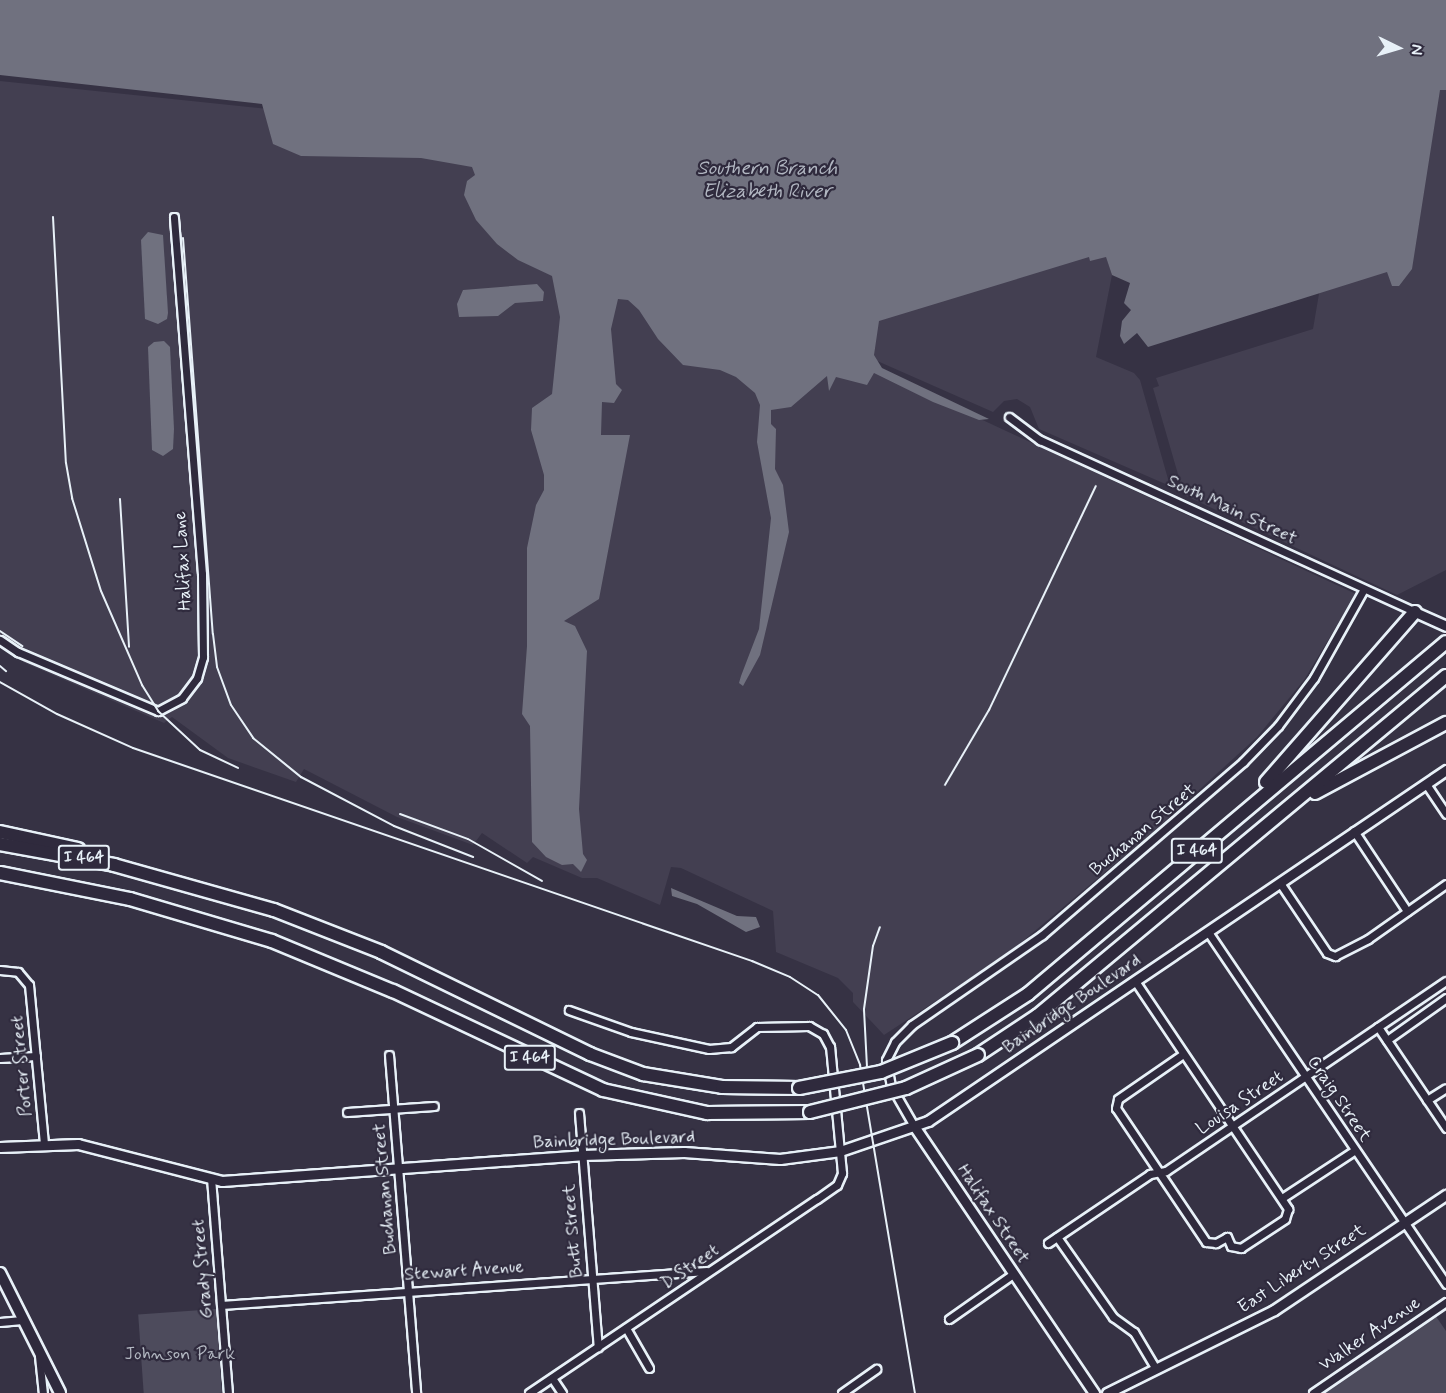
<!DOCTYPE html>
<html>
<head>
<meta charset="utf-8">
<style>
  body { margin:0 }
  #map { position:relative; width:1446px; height:1393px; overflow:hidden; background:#363244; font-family:Mynerve,sans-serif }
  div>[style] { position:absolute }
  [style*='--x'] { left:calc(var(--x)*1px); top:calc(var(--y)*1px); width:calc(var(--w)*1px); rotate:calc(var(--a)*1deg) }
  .built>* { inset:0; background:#433f51 }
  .green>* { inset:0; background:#4d4b5c; transform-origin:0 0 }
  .water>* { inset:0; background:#70717f }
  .roads { filter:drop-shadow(2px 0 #e8f1f8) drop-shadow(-2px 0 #e8f1f8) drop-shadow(0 2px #e8f1f8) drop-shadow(0 -2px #e8f1f8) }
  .street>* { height:7px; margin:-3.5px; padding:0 3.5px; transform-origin:3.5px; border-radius:3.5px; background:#2f2a3d }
  .secondary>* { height:9px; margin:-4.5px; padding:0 4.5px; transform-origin:4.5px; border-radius:4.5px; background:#2f2a3d }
  .primary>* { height:10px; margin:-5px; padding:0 5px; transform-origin:5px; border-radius:5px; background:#2f2a3d }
  .highway>* { height:12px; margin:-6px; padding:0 6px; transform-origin:6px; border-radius:6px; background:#2f2a3d }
  .rail>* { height:2px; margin:-1px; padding:0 1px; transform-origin:1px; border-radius:1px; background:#e8f1f8 }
  .bridges { filter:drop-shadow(2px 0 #e8f1f8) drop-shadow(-2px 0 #e8f1f8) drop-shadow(0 2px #e8f1f8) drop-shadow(0 -2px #e8f1f8) }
  .highway-bridge>* { height:12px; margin:-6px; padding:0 6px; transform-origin:6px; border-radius:6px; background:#2f2a3d }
  span { translate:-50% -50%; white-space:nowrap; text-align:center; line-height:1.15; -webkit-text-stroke:4.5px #2f2a3d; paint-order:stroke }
  .shield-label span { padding:2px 4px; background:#2f2a3d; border:2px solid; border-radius:4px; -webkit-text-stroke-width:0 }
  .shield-label { font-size:16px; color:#e8f1f8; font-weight:700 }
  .street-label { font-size:18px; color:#e8f1f8 }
  .park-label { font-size:18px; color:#b2b7c1 }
  .water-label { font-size:20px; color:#b2b7c2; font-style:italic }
  .north { position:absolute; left:1368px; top:18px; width:60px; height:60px; -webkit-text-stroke:4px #2f2a3d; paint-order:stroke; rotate:95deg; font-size:16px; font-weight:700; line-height:24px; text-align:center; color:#e8f1f8 }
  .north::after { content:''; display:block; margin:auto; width:21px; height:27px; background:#e8f1f8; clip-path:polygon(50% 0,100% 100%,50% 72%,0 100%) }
</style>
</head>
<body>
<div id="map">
  <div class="built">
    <div style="clip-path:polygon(1446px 28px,1446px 570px,1397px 595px,1184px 495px,1153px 388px,1159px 386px,1156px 378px,1313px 329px,1335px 200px)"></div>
    <div style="clip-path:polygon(0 81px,344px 117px,1095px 220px,1112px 275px,1096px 357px,1134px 373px,1140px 380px,1170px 486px,1039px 429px,1030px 407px,1017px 399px,1004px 401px,993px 412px,875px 360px,871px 368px,1356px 594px,1304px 680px,1257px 737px,1153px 832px,1006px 955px,884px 1035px,853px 1002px,853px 993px,838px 978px,776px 952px,773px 911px,681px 868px,671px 867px,660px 905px,597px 878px,582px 878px,533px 857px,527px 863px,482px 833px,473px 845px,397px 817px,304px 769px,296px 782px,228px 758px,172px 717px,164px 723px,23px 662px,23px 650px,0 634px)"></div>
  </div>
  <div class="green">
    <div style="left:216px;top:1309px;width:84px;height:78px;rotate:86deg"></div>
    <div style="clip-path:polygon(1435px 1315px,1446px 1331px,1446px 1393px,1322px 1393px)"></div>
  </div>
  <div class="water">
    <div style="clip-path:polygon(0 0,1446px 0,1446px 90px,1440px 90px,1412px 269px,1399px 286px,1392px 286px,1387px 272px,1148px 347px,1137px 333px,1124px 344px,1120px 336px,1122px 321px,1131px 310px,1124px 303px,1130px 283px,1112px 275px,1106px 257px,1090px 261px,1089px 257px,879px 321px,874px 355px,882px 368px,989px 419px,979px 420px,933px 402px,874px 373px,867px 385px,836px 377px,829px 391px,827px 376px,791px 407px,771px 410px,771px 424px,776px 429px,775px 469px,783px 485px,789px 532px,760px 655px,743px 686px,739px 683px,741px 676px,759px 629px,771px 518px,757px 442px,760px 405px,755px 393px,736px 377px,720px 370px,683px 365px,658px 339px,639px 310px,628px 300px,618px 299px,611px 329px,616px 384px,622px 390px,614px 403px,602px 402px,601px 435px,630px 435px,599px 599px,564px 621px,575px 626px,587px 651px,579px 809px,583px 854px,587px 860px,581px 872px,573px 864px,562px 865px,546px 857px,532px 842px,530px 726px,522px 714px,527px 646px,527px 548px,536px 505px,544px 490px,544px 475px,531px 430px,532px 408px,552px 394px,560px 317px,552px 276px,518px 260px,497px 244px,476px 220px,464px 195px,467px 181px,475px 175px,472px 167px,421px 158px,301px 156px,273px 144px,262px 104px,0 75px)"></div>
    <div style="clip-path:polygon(148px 232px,163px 235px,168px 313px,167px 319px,158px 324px,145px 319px,141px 240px)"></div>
    <div style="clip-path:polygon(537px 284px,544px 292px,543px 301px,515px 303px,498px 316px,459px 317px,457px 304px,463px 290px)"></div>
    <div style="clip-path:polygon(164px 341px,170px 347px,174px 429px,173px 449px,163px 456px,152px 450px,148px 347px,154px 342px)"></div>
    <div style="clip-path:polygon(671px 888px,737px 916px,756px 917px,760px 927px,746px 932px,697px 904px,672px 896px)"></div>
  </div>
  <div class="roads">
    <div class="street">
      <div style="--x:1009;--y:417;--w:39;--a:37"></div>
      <div style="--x:1040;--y:440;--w:413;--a:24.6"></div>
      <div style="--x:0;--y:640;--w:22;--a:34"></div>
      <div style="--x:18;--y:652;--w:152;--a:22.9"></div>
      <div style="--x:158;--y:711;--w:27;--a:-28"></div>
      <div style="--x:182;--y:698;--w:25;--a:-53"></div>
      <div style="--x:197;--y:678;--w:22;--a:-74"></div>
      <div style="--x:203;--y:657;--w:83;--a:-90.7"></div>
      <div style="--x:202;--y:574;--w:358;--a:-94.5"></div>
      <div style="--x:1426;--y:784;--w:36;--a:56"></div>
      <div style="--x:1354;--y:831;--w:96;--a:56.5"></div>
      <div style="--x:1280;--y:883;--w:84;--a:56.1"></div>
      <div style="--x:1327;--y:953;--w:9;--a:21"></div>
      <div style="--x:1335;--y:956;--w:37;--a:-27"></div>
      <div style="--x:1368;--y:939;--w:95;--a:-35.2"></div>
      <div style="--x:1208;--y:932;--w:425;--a:55.9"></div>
      <div style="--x:0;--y:970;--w:18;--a:6"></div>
      <div style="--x:18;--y:972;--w:17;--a:50"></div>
      <div style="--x:29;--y:985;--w:160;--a:84.6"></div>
      <div style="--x:1135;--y:981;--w:275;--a:56.1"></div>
      <div style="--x:1288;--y:1209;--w:10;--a:107"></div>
      <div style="--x:1285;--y:1219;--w:53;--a:146.6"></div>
      <div style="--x:1241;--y:1248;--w:10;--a:-169"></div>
      <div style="--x:1231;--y:1246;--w:10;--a:-114"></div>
      <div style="--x:1227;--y:1237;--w:13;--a:151"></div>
      <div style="--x:1216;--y:1243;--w:10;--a:-174"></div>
      <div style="--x:1206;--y:1242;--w:161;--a:-123.9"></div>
      <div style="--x:1116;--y:1108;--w:9;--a:-77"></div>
      <div style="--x:1118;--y:1099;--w:79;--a:-34.7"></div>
      <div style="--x:1378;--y:1027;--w:122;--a:56"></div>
      <div style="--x:1387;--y:1040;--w:72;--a:-35.4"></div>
      <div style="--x:389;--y:1055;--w:339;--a:85.4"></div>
      <div style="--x:0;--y:1058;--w:36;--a:-3"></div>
      <div style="--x:1427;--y:1100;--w:22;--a:-32"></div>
      <div style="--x:347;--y:1112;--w:87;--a:-3.9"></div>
      <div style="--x:579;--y:1113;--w:235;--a:85.4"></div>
      <div style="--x:914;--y:1126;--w:46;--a:-119.9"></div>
      <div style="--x:891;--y:1086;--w:26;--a:-101"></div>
      <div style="--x:886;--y:1060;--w:20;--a:-63"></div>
      <div style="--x:895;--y:1042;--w:24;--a:-45"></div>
      <div style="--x:912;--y:1025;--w:158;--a:-34.7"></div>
      <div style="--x:1042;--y:935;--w:265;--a:-40.7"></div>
      <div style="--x:1243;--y:762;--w:50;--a:-45.8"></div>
      <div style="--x:1278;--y:726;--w:60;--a:-53.1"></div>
      <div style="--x:1314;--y:678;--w:102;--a:-60.7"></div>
      <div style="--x:211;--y:1178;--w:216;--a:85.5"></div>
      <div style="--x:1282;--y:1198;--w:87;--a:-33.3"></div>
      <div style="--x:1057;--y:1237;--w:98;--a:55"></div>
      <div style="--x:1113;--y:1317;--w:26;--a:36"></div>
      <div style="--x:1134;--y:1332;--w:43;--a:59.3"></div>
      <div style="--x:1048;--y:1243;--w:123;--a:-34.1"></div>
      <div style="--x:1150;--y:1174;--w:16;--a:-11"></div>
      <div style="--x:1166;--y:1171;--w:338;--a:-34.2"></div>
      <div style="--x:221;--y:1305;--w:487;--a:-4"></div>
      <div style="--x:949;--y:1319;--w:78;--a:-35.1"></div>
      <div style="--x:0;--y:1322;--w:22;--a:-5"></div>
      <div style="--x:626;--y:1328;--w:46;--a:60.1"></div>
      <div style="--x:39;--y:1356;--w:37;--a:84"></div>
      <div style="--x:552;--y:1378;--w:18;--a:56"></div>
      <div style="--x:529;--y:1393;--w:347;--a:-34"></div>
      <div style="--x:817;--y:1199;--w:24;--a:-35"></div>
      <div style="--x:837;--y:1185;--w:13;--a:-67"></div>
      <div style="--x:842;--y:1173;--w:127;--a:-95.4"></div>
      <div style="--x:830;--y:1047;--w:15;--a:-118"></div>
      <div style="--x:823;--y:1034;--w:16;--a:-150"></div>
      <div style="--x:809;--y:1026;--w:52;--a:178.9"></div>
      <div style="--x:757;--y:1027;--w:33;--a:142"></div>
      <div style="--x:731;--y:1047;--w:22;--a:175"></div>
      <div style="--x:709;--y:1049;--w:80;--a:-167.7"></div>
      <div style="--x:631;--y:1032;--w:66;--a:-160.5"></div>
      <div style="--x:842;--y:1393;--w:42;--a:-35.2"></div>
      <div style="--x:1313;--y:1393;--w:161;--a:-34.4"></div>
    </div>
    <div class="secondary">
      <div style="--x:1415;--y:612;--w:34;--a:24"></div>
      <div style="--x:914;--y:1126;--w:322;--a:56"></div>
      <div style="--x:0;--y:1147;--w:78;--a:-2.2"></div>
      <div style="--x:78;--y:1144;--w:149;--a:14.4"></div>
      <div style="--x:222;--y:1181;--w:361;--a:-4.1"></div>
      <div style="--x:582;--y:1155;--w:102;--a:-1.7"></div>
      <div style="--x:684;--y:1152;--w:96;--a:4.2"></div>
      <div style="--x:780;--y:1159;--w:61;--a:-7.6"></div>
      <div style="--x:840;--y:1151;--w:93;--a:-18.8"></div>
      <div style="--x:928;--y:1121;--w:626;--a:-34.12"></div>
      <div style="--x:1107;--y:1393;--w:186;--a:-26.4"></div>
      <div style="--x:1274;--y:1310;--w:207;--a:-33.8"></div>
    </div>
    <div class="primary">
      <div style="--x:0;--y:1273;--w:134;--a:63.4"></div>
    </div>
    <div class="highway">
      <div style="--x:1266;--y:782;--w:226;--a:-48.8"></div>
      <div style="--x:1315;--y:793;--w:149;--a:-28.1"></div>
      <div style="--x:0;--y:832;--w:80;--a:12.3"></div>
      <div style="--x:0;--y:844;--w:116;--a:10.4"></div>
      <div style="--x:114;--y:865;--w:166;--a:15.7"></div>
      <div style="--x:274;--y:910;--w:115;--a:21.4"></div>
      <div style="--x:381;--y:952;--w:233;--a:26"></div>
      <div style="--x:590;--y:1054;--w:57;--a:20.7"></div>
      <div style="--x:643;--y:1074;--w:80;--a:9.3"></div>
      <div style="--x:722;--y:1087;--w:77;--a:0.7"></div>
      <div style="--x:0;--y:873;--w:133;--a:11.3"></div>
      <div style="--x:130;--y:899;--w:148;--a:16.5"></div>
      <div style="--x:272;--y:941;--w:131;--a:22.5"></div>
      <div style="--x:393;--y:991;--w:232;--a:25.2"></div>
      <div style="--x:603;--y:1090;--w:107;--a:12.5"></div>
      <div style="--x:707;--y:1113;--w:103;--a:-0.6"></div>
      <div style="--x:952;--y:1043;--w:90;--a:-32.8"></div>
      <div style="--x:1028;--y:994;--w:546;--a:-40.1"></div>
      <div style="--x:978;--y:1055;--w:71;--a:-33.5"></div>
      <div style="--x:1037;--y:1016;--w:532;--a:-39.74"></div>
    </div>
  </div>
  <div class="rail">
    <div style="--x:53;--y:217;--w:246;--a:87"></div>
    <div style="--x:66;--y:463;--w:36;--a:80"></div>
    <div style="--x:72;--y:498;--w:97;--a:72.7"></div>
    <div style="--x:101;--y:591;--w:103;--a:66.4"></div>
    <div style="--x:142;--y:685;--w:31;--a:58"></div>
    <div style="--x:158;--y:711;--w:57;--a:42.9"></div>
    <div style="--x:200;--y:750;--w:42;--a:25.3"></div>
    <div style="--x:183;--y:238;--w:397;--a:85.7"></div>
    <div style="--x:213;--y:634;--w:33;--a:83"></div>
    <div style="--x:217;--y:667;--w:40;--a:69.8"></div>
    <div style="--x:231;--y:705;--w:40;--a:56"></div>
    <div style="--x:253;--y:738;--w:62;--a:39.1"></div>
    <div style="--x:301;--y:777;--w:105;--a:27.8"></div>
    <div style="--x:394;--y:826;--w:85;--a:21.4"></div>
    <div style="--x:120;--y:499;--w:148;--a:86.5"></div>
    <div style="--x:0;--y:631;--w:27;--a:34"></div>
    <div style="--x:0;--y:666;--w:8;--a:40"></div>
    <div style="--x:0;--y:682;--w:65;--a:29.3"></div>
    <div style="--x:57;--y:714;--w:83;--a:24.1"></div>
    <div style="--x:133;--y:748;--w:655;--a:18.99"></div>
    <div style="--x:752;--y:961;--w:41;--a:22.8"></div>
    <div style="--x:790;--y:977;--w:33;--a:33"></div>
    <div style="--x:818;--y:995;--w:45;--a:51.3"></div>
    <div style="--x:846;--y:1030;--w:38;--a:68"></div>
    <div style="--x:860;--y:1065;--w:333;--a:80.5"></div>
    <div style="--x:945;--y:785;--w:87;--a:-59.6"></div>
    <div style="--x:989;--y:710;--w:248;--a:-64.5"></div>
    <div style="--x:400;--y:814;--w:72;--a:20.2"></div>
    <div style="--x:468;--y:839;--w:85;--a:29.6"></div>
    <div style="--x:867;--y:1067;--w:58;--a:-93"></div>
    <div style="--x:864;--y:1009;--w:64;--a:-81.9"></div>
    <div style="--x:873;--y:946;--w:20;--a:-70"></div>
  </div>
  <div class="bridges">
    <div class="highway-bridge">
      <div style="--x:799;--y:1088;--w:84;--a:-11"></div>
      <div style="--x:881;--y:1072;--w:77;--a:-22.2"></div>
      <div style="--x:810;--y:1112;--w:99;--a:-14"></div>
      <div style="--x:906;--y:1088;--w:79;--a:-24.6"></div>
    </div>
  </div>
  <div class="shield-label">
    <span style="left:1197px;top:851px">I 464</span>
    <span style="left:84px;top:858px">I 464</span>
    <span style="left:530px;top:1058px">I 464</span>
  </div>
  <div class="street-label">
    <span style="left:1232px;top:510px;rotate:25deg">South Main Street</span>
    <span style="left:183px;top:561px;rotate:-93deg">Halifax Lane</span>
    <span style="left:1143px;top:830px;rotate:-40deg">Buchanan Street</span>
    <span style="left:1072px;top:1004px;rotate:-34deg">Bainbridge Boulevard</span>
    <span style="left:22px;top:1066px;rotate:-95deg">Porter Street</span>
    <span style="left:1339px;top:1099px;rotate:56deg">Craig Street</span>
    <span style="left:1240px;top:1103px;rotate:-34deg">Louisa Street</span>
    <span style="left:614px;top:1140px;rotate:-2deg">Bainbridge Boulevard</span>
    <span style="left:385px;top:1189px;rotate:-95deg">Buchanan Street</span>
    <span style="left:993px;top:1214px;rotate:56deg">Halifax Street</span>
    <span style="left:573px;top:1231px;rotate:-95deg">Butt Street</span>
    <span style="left:690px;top:1267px;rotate:-34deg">D Street</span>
    <span style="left:203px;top:1269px;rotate:-95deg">Grady Street</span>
    <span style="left:1302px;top:1269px;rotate:-33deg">East Liberty Street</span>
    <span style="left:464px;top:1271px;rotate:-4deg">Stewart Avenue</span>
    <span style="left:1370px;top:1334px;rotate:-34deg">Walker Avenue</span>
  </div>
  <div class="park-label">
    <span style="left:180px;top:1354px">Johnson Park</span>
  </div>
  <div class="water-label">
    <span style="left:767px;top:180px">Southern Branch<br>Elizabeth River</span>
  </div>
  <div class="north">N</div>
</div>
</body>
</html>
